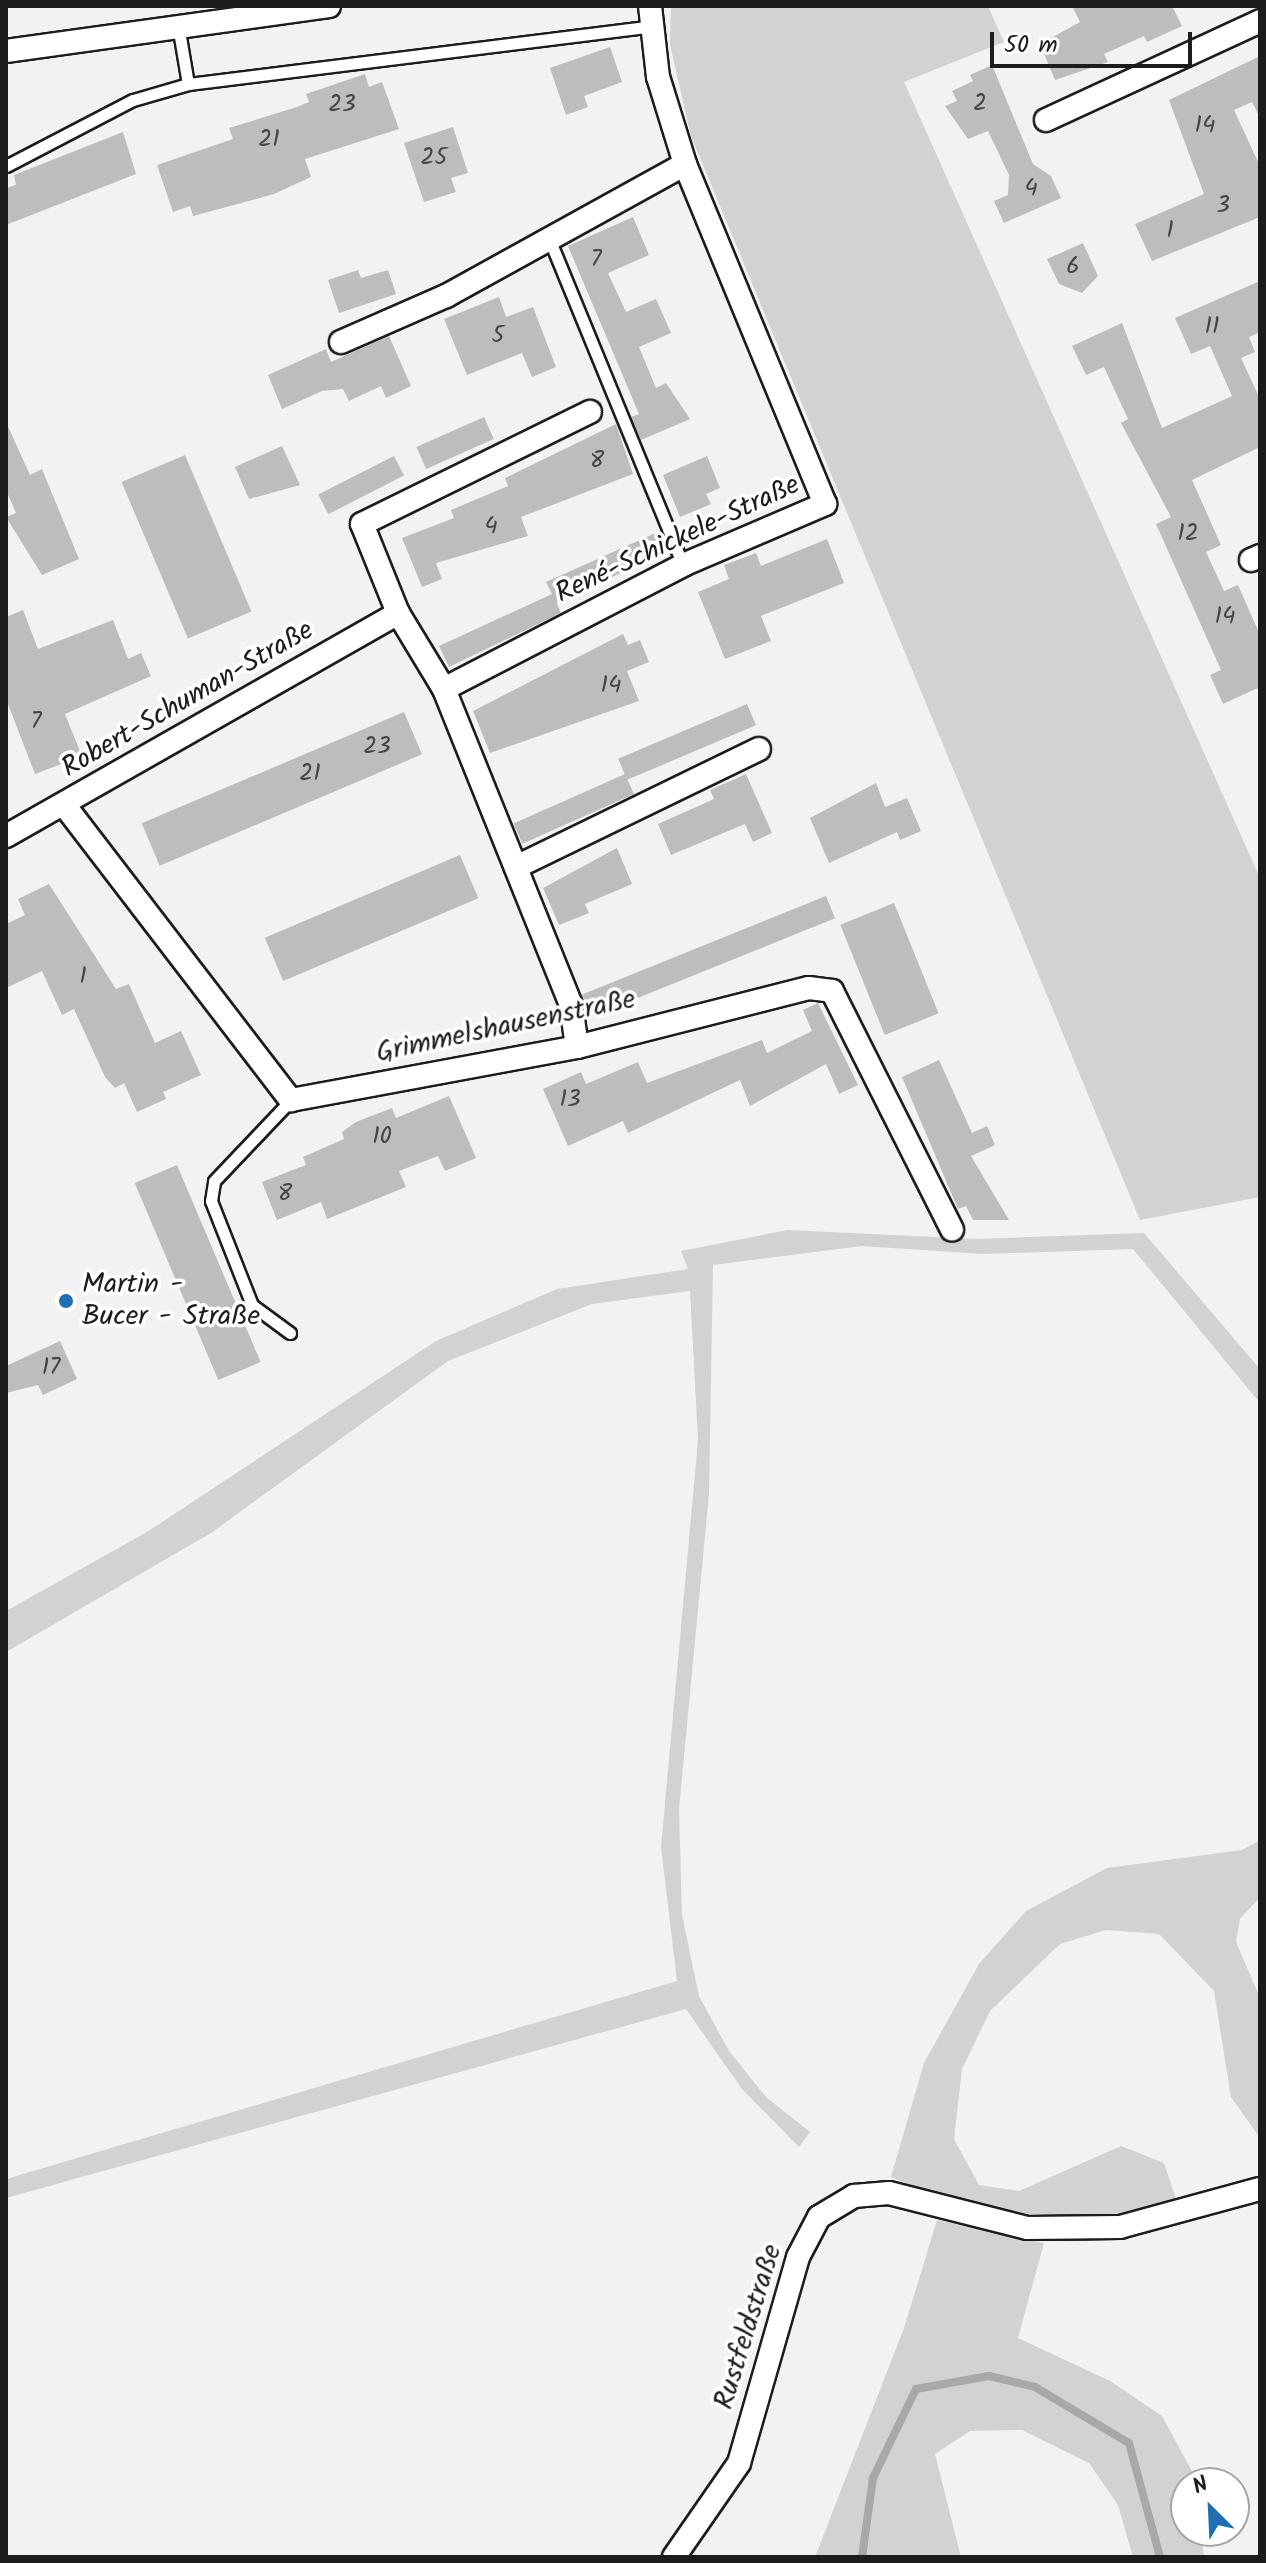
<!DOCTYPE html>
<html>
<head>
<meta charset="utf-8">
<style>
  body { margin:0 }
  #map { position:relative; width:1266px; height:2563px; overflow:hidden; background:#f2f2f2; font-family:Kalam,sans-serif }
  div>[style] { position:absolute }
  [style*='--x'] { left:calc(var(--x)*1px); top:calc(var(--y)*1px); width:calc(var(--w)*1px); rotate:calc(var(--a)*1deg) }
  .green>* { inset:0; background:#d2d2d2 }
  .stream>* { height:8px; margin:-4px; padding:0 4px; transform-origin:4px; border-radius:4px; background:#a8a8a8 }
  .building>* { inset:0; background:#bdbdbd; transform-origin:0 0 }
  .roads { filter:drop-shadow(2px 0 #1c1c1c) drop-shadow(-2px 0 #1c1c1c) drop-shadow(0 2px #1c1c1c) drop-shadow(0 -2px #1c1c1c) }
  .lane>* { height:11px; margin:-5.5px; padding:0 5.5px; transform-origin:5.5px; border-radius:5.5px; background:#fff }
  .street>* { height:22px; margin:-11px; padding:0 11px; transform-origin:11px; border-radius:11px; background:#fff }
  .dots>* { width:22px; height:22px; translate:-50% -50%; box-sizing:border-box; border:4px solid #fff; border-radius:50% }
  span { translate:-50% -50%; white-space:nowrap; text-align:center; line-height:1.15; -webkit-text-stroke:7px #fff; paint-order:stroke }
  .number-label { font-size:24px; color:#444 }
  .number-label span { -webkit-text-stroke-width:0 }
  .street-label { font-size:28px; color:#1c1c1c }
  .poi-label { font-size:28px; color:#1c1c1c }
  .left { translate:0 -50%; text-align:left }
  .frame { position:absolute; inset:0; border:8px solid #1c1c1c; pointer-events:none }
  .north { position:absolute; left:1170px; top:2467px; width:80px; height:80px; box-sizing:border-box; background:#fff; border:2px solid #a4a4a4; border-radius:50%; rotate:336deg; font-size:22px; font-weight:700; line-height:32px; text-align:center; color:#1c1c1c }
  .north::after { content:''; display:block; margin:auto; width:28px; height:36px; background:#1f6fb2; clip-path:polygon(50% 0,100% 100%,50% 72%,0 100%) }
  .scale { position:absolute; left:990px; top:32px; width:202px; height:36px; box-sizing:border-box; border:4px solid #1c1c1c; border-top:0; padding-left:10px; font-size:24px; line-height:28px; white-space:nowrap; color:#1c1c1c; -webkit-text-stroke:6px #fff; paint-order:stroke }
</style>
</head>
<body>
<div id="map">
  <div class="green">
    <div style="clip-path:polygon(671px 6px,988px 6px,1004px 42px,904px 82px,1260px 878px,1260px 1197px,1140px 1220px,691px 136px,670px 45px)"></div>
    <div style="clip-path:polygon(788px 1230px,976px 1239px,1144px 1233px,1260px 1369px,1260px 1403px,1133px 1249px,984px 1254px,862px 1246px,713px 1265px,709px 1494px,679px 1809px,682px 1915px,699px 1996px,729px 2051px,766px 2097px,810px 2132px,799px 2147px,742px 2089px,686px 2009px,6px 2198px,6px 2179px,677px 1981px,661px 1847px,698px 1440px,690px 1291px,592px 1304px,448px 1361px,211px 1533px,6px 1652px,6px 1611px,147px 1532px,436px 1341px,557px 1289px,688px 1269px,681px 1251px)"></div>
    <div style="clip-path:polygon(1260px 1840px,1260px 1897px,1240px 1919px,1236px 1942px,1260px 1998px,1260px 2138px,1231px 2097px,1214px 1991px,1159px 1934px,1106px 1930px,1060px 1944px,990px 2011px,962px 2069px,954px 2139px,979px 2185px,1019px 2191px,1121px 2146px,1164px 2163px,1179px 2208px,1050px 2224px,961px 2206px,891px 2177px,924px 2063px,979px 1964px,1026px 1911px,1107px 1868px,1242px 1850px)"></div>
    <div style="clip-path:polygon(937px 2220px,1044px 2243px,1018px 2338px,1110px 2381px,1162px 2416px,1195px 2477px,1186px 2483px,1186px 2531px,1201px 2531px,1204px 2557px,1133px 2557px,1118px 2505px,1089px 2463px,1022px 2430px,970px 2431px,935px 2454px,961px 2557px,815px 2557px,904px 2328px)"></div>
  </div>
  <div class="stream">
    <div style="--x:862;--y:2557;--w:80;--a:-82.1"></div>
    <div style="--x:873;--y:2478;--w:99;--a:-64.2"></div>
    <div style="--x:916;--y:2389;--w:74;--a:-10.1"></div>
    <div style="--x:989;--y:2376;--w:47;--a:13.4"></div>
    <div style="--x:1035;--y:2387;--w:109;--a:30.8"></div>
    <div style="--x:1129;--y:2443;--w:118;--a:74.8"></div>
  </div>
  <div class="building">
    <div style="clip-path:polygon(1072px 6px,1172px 6px,1182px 26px,1147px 42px,1144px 36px,1104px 54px,1108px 62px,1055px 80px,1040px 44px,1080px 22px)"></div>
    <div style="clip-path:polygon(610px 47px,622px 82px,584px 96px,588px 107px,566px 115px,550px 68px)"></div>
    <div style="clip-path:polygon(1260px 56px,1260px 118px,1252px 102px,1234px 110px,1260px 166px,1260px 217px,1152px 261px,1135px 224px,1204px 194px,1169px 100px)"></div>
    <div style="clip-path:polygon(992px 65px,1033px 164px,1051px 176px,1061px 198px,1004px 223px,994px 201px,1008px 195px,1009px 175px,988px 131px,968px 139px,945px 106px,957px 101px,952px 91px,973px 81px,970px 75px)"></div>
    <div style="clip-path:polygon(365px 74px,369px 87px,382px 82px,399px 129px,305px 159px,311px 177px,274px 194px,193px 216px,190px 206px,173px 212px,157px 165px,233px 139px,229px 128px,297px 107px,309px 102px,306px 94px)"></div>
    <div style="clip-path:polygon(453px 127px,468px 173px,451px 178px,456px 192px,424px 202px,404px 143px)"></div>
    <div style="clip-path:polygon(123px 132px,136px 174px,6px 225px,6px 188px,16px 185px,14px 175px)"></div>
    <div style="clip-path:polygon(633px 217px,649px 255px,608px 273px,626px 312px,656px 299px,671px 333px,639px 347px,656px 388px,666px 383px,690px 419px,641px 440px,631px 417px,639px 414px,568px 246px)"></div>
    <div style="clip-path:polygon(1083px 243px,1098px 276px,1082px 293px,1059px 284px,1047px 259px)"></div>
    <div style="clip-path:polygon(358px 270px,361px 278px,388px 270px,396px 294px,339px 313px,328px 280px)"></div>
    <div style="clip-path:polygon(1260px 281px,1260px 332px,1249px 337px,1255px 352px,1241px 358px,1260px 399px,1260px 447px,1192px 480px,1221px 545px,1206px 552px,1224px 591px,1238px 585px,1260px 635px,1260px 687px,1223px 704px,1210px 675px,1221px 670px,1156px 524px,1171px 517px,1121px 423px,1128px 419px,1104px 367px,1086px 375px,1072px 346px,1122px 323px,1162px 428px,1232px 396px,1210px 346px,1191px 354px,1175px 318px)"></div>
    <div style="clip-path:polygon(499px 297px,506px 317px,533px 307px,556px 367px,532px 377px,522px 353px,467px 375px,444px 319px)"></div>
    <div style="clip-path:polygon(389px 336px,411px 386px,386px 398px,381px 386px,349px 401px,343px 389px,322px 391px,282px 409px,268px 375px,326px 349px,331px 362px)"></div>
    <div style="left:484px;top:417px;width:24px;height:74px;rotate:66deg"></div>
    <div style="clip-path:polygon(6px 422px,30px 475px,42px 469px,79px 559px,42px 575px,6px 517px,16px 513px,6px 490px)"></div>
    <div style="clip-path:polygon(616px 424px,633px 474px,521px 517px,528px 536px,436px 563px,442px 579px,422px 587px,402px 538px,454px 518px,451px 510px,508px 486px,505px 478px)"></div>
    <div style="clip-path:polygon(282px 446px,300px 485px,249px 499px,235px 467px)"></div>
    <div style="left:185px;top:455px;width:170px;height:69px;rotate:67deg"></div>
    <div style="left:394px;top:456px;width:22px;height:85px;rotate:63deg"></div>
    <div style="clip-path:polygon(707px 456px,720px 488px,706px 494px,711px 504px,680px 517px,663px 475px)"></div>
    <div style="clip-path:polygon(660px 531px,668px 551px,556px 603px,553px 595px,561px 613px,449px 667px,439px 646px,552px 594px,546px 582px)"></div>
    <div style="clip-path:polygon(827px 539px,844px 583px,761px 616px,771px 641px,725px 659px,698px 592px,729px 579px,724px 565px,756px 553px,761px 566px)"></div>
    <div style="clip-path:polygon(23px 610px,38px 649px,113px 620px,128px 659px,141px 653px,151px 676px,65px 714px,82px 756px,35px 774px,6px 699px,6px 617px)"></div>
    <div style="clip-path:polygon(623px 634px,628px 645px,640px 640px,649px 662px,627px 671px,639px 701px,490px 753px,473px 711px)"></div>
    <div style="left:747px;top:704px;width:23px;height:140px;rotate:67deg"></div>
    <div style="left:404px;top:712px;width:46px;height:285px;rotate:67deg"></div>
    <div style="left:625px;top:774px;width:22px;height:122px;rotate:66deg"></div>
    <div style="clip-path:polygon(746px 774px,772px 833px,753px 842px,745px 824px,671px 855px,658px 824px,714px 799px,710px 790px)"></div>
    <div style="clip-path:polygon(876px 783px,885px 807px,907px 798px,921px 831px,900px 840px,897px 832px,829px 863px,810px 818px)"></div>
    <div style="clip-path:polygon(617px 848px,632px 884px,585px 904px,589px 913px,559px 925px,543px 888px)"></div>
    <div style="left:460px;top:855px;width:47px;height:212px;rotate:67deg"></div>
    <div style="clip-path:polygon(49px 884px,116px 989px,129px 984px,155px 1043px,181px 1031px,201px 1075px,163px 1092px,166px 1099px,137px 1112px,124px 1083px,115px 1088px,105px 1077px,74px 1009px,62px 1015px,42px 971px,6px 988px,6px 924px,25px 915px,18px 899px)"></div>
    <div style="left:826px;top:896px;width:24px;height:263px;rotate:68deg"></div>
    <div style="left:894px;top:903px;width:119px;height:58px;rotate:68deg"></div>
    <div style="clip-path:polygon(818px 1003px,858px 1085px,839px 1094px,826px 1064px,750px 1106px,740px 1080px,628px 1133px,623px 1121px,568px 1146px,543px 1089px,581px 1072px,586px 1084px,638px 1062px,647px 1083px,762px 1040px,767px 1053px,812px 1031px,803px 1010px)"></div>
    <div style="clip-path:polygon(939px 1060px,972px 1133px,987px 1126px,995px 1145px,971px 1156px,1009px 1220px,973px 1220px,966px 1206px,958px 1209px,902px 1077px)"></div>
    <div style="clip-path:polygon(449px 1096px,476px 1158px,445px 1171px,438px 1156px,399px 1171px,406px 1187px,327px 1219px,321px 1202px,277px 1220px,262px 1182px,306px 1165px,303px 1157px,344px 1139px,342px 1132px,356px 1122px,392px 1108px,396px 1118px)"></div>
    <div style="left:177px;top:1165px;width:214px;height:46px;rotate:67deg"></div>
    <div style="clip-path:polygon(60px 1341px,77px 1379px,43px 1395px,38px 1385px,6px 1393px,6px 1366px)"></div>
  </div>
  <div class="roads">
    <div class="lane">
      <div style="--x:188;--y:84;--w:464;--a:-7.1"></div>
      <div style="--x:6;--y:166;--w:143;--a:-27.5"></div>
      <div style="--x:133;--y:100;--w:57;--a:-16.2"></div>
      <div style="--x:188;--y:84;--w:54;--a:-99.6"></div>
      <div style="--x:550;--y:241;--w:350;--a:67.7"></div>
      <div style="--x:290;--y:1333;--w:47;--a:-143.6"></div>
      <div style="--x:252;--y:1305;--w:112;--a:-111.5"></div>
      <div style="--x:211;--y:1201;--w:20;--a:-81"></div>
      <div style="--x:214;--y:1181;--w:112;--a:-46.5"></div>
    </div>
    <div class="street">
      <div style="--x:6;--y:51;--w:326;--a:-7.9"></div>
      <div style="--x:1046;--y:120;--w:236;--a:-24.8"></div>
      <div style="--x:341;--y:342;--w:115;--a:-23.7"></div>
      <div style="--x:446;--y:296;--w:273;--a:-28.9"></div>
      <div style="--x:1251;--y:560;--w:10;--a:-24"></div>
      <div style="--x:444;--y:689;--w:269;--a:-27.4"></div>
      <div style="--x:683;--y:565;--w:155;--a:-23.2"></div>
      <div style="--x:825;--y:504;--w:368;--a:-112.4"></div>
      <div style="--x:685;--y:164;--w:91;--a:-107.2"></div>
      <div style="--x:658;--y:77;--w:71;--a:-96.4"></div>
      <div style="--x:65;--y:806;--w:371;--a:52.5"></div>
      <div style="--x:291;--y:1100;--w:291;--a:-10.5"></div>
      <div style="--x:577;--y:1047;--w:239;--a:-14.3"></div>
      <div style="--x:809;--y:988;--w:23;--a:7"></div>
      <div style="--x:832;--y:991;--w:267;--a:63.3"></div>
      <div style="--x:6;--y:836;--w:451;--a:-29.6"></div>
      <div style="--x:516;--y:867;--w:270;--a:-25.9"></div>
      <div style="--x:577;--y:1047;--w:42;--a:-98.1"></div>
      <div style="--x:571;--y:1005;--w:341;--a:-111.9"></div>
      <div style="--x:444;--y:689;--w:89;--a:-121.2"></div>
      <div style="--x:398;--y:613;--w:96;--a:-112"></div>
      <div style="--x:362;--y:524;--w:254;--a:-26.2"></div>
      <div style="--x:674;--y:2557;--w:114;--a:-55.3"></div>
      <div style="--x:739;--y:2463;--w:214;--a:-74"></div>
      <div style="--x:798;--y:2257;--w:45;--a:-62.3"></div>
      <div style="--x:819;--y:2217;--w:41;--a:-31"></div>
      <div style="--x:854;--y:2196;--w:35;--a:-5"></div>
      <div style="--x:889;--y:2193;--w:142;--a:14.2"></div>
      <div style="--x:1027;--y:2228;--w:93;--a:-0.6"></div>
      <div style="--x:1120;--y:2227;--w:145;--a:-15.2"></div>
    </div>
  </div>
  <div class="dots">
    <div style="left:66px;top:1301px;background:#1f6fb2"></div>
  </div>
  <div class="number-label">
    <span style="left:980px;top:104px">2</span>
    <span style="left:342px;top:105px">23</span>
    <span style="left:1205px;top:126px">14</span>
    <span style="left:269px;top:140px">21</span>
    <span style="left:434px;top:158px">25</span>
    <span style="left:1031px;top:189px">4</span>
    <span style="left:1223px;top:206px">3</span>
    <span style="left:1170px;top:231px">1</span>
    <span style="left:596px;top:260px">7</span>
    <span style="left:1073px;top:267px">6</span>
    <span style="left:1212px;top:327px">11</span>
    <span style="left:498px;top:336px">5</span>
    <span style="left:597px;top:461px">8</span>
    <span style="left:491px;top:527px">4</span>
    <span style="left:1188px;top:534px">12</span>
    <span style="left:1225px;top:617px">14</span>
    <span style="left:611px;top:686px">14</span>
    <span style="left:36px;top:722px">7</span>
    <span style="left:377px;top:747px">23</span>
    <span style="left:310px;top:774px">21</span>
    <span style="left:83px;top:977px">1</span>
    <span style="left:570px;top:1100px">13</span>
    <span style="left:382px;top:1137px">10</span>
    <span style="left:285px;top:1194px">8</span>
    <span style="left:51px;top:1368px">17</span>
  </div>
  <div class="street-label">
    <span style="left:678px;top:540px;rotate:-25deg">René-Schickele-Straße</span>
    <span style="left:188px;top:700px;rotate:-30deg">Robert-Schuman-Straße</span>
    <span style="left:506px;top:1027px;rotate:-12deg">Grimmelshausenstraße</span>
    <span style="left:749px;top:2327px;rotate:-73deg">Rustfeldstraße</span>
  </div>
  <div class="poi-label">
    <span class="left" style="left:82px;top:1301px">Martin -<br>Bucer - Straße</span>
  </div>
  <div class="frame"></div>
  <div class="north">N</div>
  <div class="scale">50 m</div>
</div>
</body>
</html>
